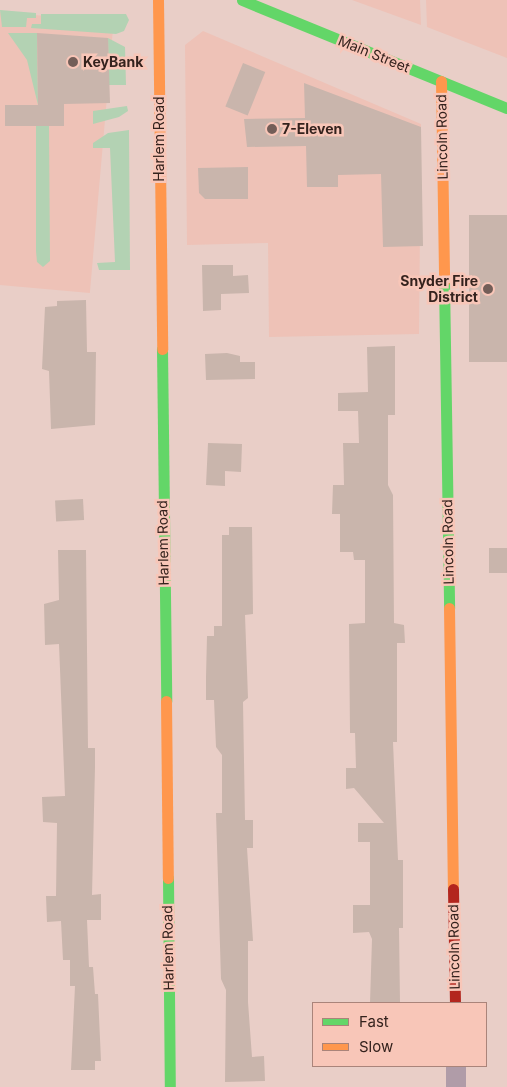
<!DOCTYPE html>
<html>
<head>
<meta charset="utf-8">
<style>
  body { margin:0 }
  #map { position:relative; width:507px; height:1087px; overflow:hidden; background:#e9cec7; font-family:Inter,sans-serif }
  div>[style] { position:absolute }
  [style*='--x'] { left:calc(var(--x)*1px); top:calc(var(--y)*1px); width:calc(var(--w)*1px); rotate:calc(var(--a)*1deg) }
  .built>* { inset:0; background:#eec2b7; transform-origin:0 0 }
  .green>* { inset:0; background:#b3d2b3 }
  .building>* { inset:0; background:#c9b5ac; transform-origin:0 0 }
  .street>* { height:20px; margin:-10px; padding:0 10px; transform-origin:10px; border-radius:10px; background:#b09ca8 }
  .fast>* { height:11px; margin:-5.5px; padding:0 5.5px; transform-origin:5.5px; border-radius:5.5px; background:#63d668 }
  .slow>* { height:11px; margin:-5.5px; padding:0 5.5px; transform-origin:5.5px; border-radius:5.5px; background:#ff974d }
  .jam>* { height:11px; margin:-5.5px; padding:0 5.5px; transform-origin:5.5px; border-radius:5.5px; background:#b3261e }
  .dots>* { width:14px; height:14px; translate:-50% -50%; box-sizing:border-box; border:2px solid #f8c6b8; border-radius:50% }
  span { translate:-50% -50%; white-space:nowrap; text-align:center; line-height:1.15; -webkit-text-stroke:5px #f8c6b8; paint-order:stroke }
  .street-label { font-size:14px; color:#34221d }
  .poi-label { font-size:14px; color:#34221d; font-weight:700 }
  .left { translate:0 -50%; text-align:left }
  .right { translate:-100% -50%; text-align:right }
  .legend { position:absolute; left:312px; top:1002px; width:175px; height:65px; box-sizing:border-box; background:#f8c6b8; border:1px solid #aa847a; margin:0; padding:6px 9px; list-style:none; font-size:15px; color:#34221d }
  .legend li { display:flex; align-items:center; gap:10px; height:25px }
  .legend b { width:25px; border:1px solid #aa847a }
</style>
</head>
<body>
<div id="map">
  <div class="built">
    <div style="clip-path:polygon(352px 0,420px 0,421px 25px)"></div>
    <div style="clip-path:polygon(426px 0,507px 0,507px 58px,427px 27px)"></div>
    <div style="left:0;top:12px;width:114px;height:272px;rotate:5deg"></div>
    <div style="clip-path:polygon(203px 31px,421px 124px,419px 334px,269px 337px,268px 243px,187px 245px,185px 45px)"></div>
  </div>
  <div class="green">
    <div style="clip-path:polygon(0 10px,36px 13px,36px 18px,27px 18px,26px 27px,2px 27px)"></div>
    <div style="clip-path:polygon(41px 14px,126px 14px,129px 20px,124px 31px,116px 34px,31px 28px,32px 24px,41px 24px)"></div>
    <div style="clip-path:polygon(8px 33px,37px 33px,38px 105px,27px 60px)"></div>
    <div style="clip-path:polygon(108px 38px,125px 47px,126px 85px,109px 85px)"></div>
    <div style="clip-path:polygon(127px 106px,128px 111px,119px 117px,93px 124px,93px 111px)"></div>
    <div style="clip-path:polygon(36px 126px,49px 126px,50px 261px,43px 267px,37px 262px,36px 251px)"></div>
    <div style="clip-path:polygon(129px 130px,130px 270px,99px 270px,97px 263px,115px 262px,110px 148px,93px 148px,93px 143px,108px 133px)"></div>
  </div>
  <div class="building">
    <div style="clip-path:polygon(37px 33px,108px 38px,110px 103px,64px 104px,64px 126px,5px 126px,5px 105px,38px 105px)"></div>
    <div style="left:243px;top:63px;width:24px;height:47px;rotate:22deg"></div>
    <div style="clip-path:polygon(304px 83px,421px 127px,423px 246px,383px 247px,381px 174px,338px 175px,338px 187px,307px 187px,306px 146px,247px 147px,244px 119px,305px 118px)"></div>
    <div style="clip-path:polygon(248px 167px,248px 199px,205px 199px,199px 193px,198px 168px)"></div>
    <div style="left:507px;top:215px;width:147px;height:38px;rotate:90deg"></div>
    <div style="clip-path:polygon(202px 265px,233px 265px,233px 276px,248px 275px,249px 293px,221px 294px,221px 310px,203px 311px)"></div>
    <div style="clip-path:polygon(86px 300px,87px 352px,96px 352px,95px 425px,51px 429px,49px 371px,42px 369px,45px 307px,57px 306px,57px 301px)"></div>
    <div style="clip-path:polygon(395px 346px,395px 415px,388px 415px,388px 485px,393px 495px,394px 623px,404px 625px,405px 643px,397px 643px,397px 742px,393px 742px,398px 860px,403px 860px,403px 928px,399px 928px,400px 1003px,370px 1003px,372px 939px,369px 932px,353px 933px,353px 905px,370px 905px,370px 842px,358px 842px,358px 823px,384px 823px,354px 788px,346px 789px,346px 768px,356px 768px,355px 733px,350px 733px,349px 624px,365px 623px,365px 560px,354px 560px,353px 552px,340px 552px,340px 514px,332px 514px,333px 485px,344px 485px,343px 443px,359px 443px,358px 411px,338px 411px,338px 393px,368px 392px,367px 347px)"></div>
    <div style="clip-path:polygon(205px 354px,227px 353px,240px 356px,240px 362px,255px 362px,255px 379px,206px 380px)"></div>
    <div style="clip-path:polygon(208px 443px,242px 444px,241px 472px,225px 471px,225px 486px,206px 485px)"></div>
    <div style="left:83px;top:499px;width:21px;height:28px;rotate:87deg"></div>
    <div style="clip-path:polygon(229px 527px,252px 527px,253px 614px,245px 615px,248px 698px,243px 702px,245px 820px,253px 820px,253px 848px,247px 848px,253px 941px,248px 941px,248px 1002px,252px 1057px,264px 1056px,265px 1081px,225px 1082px,226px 990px,221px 979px,216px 813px,222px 813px,222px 755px,216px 747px,214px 700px,206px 700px,206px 677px,207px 636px,214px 636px,214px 626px,222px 626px,222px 535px,229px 535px)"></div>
    <div style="left:489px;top:548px;width:18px;height:25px"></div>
    <div style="clip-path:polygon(58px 550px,86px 550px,88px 748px,95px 748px,95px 767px,92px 895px,101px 894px,101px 920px,87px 920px,89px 967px,93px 967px,95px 994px,98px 994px,101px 1061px,95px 1061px,95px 1070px,71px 1070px,75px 986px,70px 986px,70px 960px,63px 960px,61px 921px,47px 922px,46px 896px,56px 896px,57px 823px,43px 822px,42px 797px,65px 796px,59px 644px,45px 645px,44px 604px,59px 600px)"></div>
  </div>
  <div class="street">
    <div style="--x:456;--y:1066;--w:21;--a:90"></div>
  </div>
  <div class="fast">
    <div style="--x:242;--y:0;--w:286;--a:22.2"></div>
    <div style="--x:444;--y:281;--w:327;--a:89.1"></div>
    <div style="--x:162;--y:349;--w:352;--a:89.3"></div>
    <div style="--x:168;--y:878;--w:209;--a:89.5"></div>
  </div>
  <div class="slow">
    <div style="--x:158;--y:0;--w:349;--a:89.3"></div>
    <div style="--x:441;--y:81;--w:200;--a:89.1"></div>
    <div style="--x:449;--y:608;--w:281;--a:89.2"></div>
    <div style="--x:166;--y:701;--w:177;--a:89.4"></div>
  </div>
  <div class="jam">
    <div style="--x:453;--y:889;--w:114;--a:89"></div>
  </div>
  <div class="dots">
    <div style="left:73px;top:62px;background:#735e58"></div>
    <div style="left:272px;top:129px;background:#735e58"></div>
    <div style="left:488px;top:289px;background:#735e58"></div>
  </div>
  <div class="street-label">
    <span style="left:374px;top:54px;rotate:22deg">Main Street</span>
    <span style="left:442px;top:137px;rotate:-91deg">Lincoln Road</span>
    <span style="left:159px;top:139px;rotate:-90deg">Harlem Road</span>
    <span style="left:448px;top:542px;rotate:-91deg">Lincoln Road</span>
    <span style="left:163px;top:543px;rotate:-91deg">Harlem Road</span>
    <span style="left:454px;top:947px;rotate:-91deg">Lincoln Road</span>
    <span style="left:168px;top:948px;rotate:-91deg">Harlem Road</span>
  </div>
  <div class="poi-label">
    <span class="left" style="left:83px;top:62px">KeyBank</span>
    <span class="left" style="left:282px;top:129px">7-Eleven</span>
    <span class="right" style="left:478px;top:289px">Snyder Fire<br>District</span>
  </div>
  <ul class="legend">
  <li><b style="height:6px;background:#63d668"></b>Fast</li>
  <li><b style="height:6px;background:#ff974d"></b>Slow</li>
  </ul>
</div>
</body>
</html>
